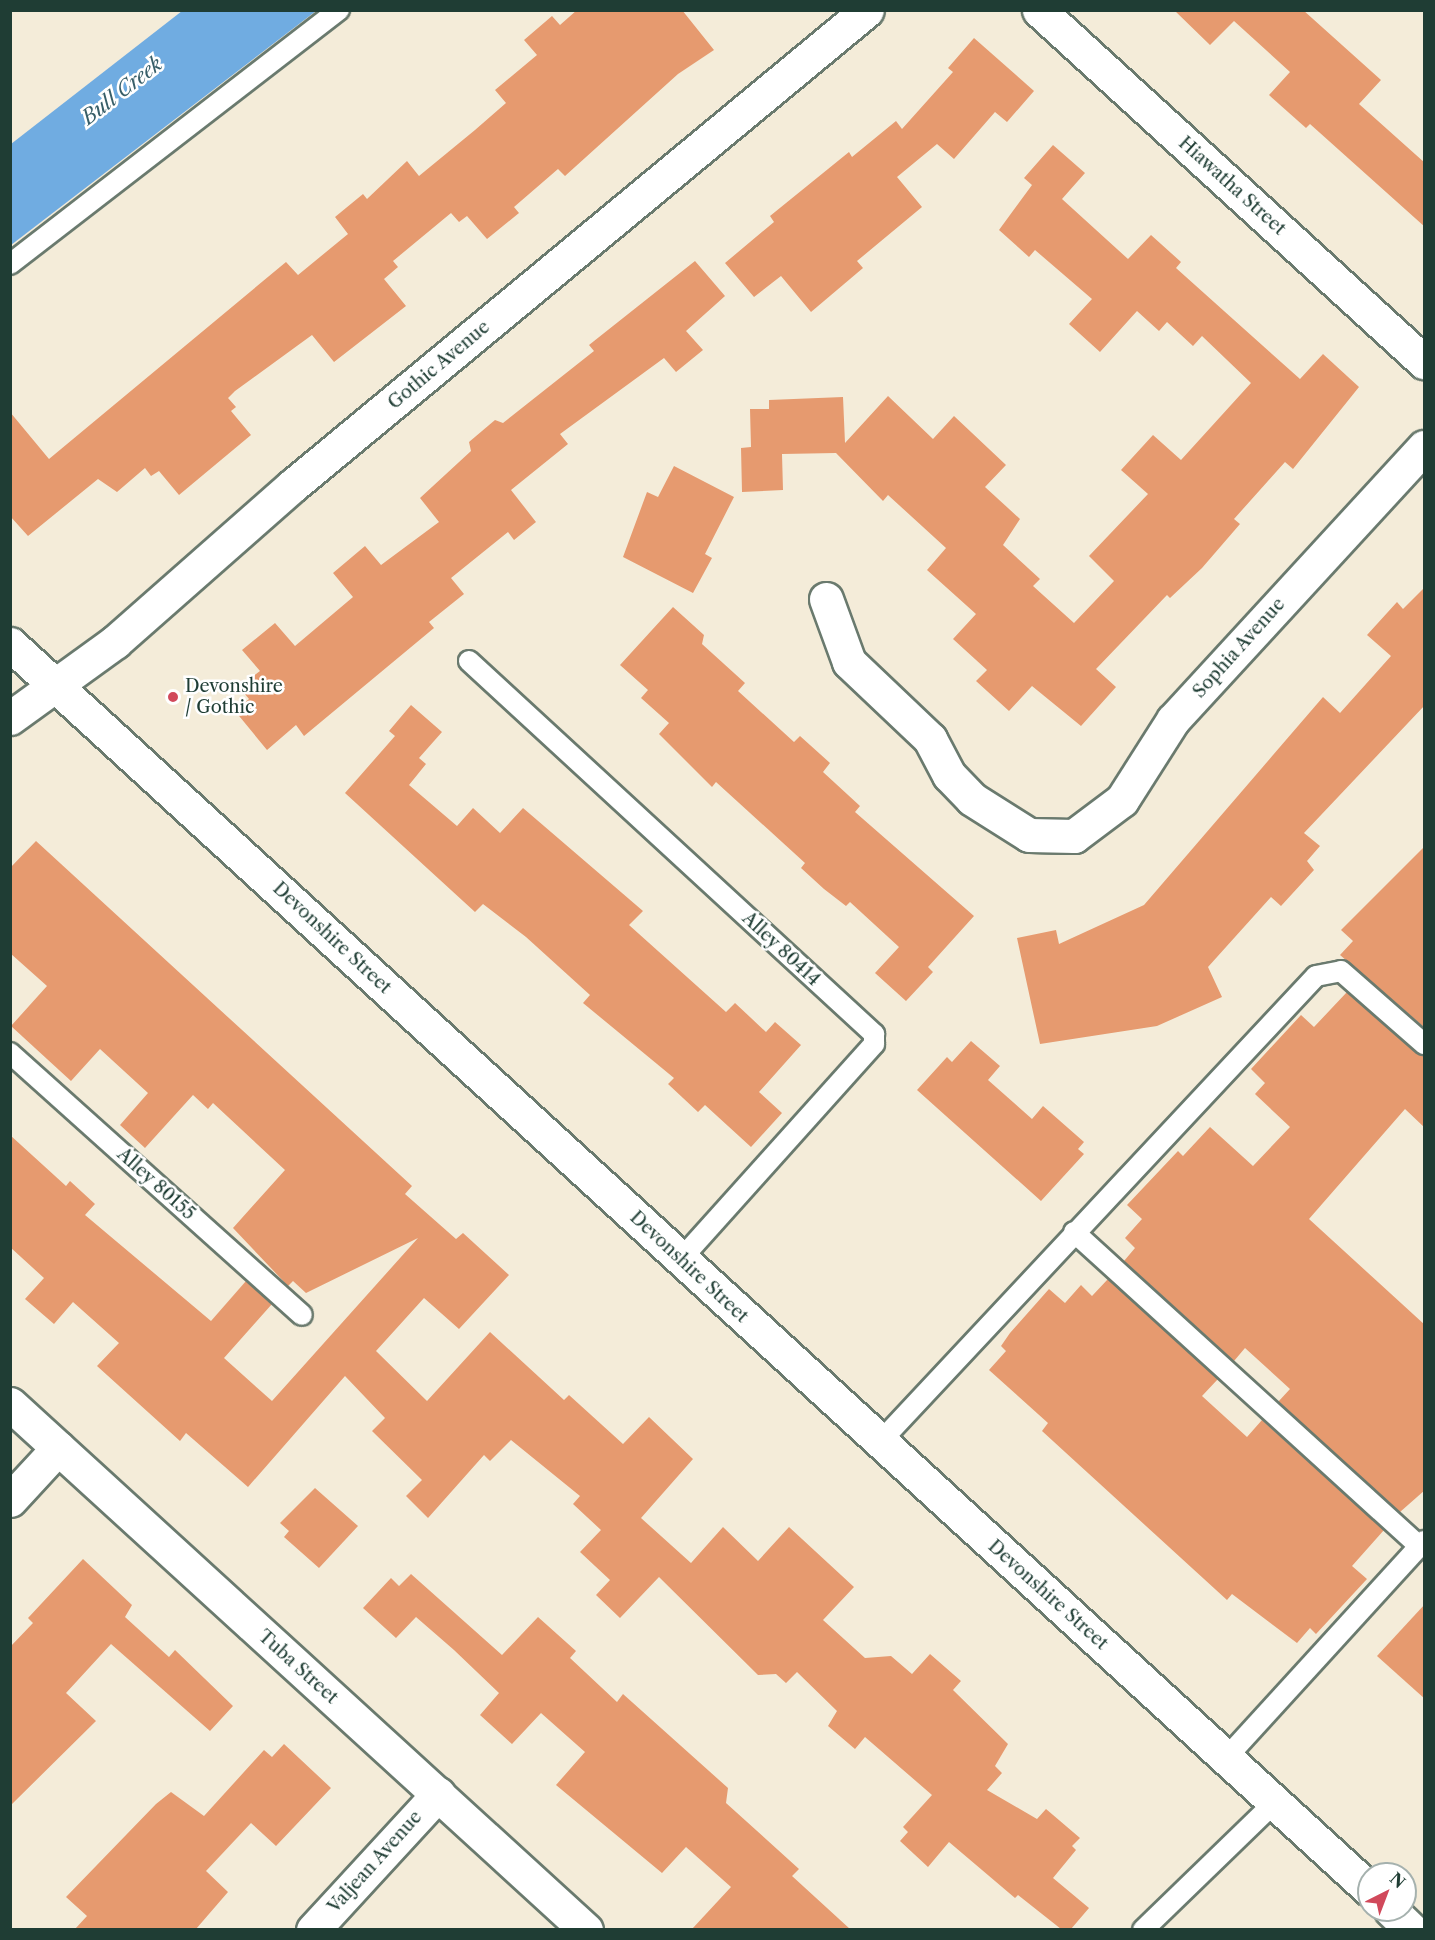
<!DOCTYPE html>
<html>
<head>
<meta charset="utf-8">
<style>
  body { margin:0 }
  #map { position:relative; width:1435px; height:1940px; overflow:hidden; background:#f4ecd9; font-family:"Libre Caslon Text",serif }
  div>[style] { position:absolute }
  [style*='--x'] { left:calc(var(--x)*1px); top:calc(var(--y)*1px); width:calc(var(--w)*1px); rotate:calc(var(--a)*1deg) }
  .water>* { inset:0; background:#70ace1 }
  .building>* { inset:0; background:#e69a6f }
  .roads { filter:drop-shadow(2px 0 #6a7a6e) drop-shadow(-2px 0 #6a7a6e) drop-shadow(0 2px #6a7a6e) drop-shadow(0 -2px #6a7a6e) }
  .service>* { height:20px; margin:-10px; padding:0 10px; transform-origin:10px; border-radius:10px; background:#fff }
  .minor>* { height:33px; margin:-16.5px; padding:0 16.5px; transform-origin:16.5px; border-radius:16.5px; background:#fff }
  .tertiary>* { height:33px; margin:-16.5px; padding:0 16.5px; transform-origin:16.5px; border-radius:16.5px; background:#fff }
  .primary>* { height:33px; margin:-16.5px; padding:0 16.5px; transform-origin:16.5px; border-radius:16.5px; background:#fff }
  .dots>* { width:16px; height:16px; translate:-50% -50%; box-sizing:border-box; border:3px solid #fff; border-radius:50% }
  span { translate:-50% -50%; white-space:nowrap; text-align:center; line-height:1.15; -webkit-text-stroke:5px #fff; paint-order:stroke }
  .street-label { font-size:18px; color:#1f3d34 }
  .poi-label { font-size:18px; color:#1f3d34 }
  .left { translate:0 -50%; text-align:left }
  .water-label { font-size:20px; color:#375e68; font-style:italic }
  .frame { position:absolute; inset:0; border:12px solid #1f3d34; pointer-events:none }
  .north { position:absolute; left:1357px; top:1862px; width:60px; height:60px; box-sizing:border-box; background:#fff; border:2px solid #a5b1ae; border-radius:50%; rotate:42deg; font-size:16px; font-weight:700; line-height:24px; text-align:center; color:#1f3d34 }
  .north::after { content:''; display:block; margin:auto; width:21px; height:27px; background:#d1495b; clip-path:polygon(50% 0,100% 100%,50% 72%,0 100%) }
</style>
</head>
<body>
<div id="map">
  <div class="water">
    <div style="clip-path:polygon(182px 11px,316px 11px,11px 245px,11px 144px)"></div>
  </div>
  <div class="building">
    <div style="clip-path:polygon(577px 10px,682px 10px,714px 50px,678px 74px,565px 176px,558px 169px,514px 207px,519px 213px,487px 239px,467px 216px,459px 222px,451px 213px,393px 261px,398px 267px,384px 279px,406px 306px,334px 362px,312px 335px,235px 391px,228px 398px,236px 407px,231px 411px,251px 435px,179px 495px,159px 471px,151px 476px,145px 468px,117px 492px,98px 479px,28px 536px,10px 516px,10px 412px,49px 459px,286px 262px,298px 275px,348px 234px,335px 217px,363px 194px,367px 199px,407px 161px,419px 176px,475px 130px,506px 103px,495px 90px,537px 55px,524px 40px,552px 16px,560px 25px)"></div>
    <div style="clip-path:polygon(1174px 10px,1303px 10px,1381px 80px,1359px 104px,1425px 163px,1425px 227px,1310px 124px,1306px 128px,1269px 95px,1290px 72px,1234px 21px,1210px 45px)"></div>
    <div style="clip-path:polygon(974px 38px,1034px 91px,1007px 122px,995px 112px,954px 159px,937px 144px,897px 177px,922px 207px,857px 261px,863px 268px,811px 312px,781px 276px,754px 297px,725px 263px,774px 222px,770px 216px,849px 152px,852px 157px,896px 121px,902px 129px,953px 72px,948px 68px)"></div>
    <div style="clip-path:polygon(1053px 145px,1085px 173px,1062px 199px,1128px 259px,1151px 235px,1181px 262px,1176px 268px,1300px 379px,1323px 354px,1359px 387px,1293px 469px,1285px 462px,1234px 519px,1240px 524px,1202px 568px,1170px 598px,1167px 595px,1096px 669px,1116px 687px,1081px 726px,1032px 686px,1009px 711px,976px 681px,987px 670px,953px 639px,976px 614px,927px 570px,946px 548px,888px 495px,883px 501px,836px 453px,782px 454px,783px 490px,742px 492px,741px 448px,751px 447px,750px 409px,769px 409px,769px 400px,843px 397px,845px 443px,888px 396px,933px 439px,954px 416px,1006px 465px,985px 487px,1020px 519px,1003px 545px,1040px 579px,1033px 586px,1074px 623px,1114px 581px,1089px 556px,1148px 494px,1121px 470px,1153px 435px,1181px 460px,1251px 383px,1202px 336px,1193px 346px,1167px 322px,1159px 331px,1137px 311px,1100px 352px,1069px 324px,1092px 299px,1035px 250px,1029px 257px,999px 230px,1032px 185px,1024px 178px)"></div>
    <div style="clip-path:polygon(695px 261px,725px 296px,686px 331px,703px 350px,676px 372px,664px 358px,560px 434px,568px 444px,511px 490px,536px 522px,514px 540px,508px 532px,451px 578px,464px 594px,429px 622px,434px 628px,304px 736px,296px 725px,267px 750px,235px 711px,249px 699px,239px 687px,260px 671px,242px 650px,275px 623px,295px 646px,353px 597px,333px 573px,365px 546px,381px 565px,439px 522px,420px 498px,471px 451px,469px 442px,495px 420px,503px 423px,594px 351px,589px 345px)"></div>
    <div style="clip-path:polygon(674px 466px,734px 497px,705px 554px,712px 558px,693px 593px,623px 557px,647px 492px,658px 497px)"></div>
    <div style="clip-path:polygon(1425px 587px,1425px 705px,1304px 833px,1320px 846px,1307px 861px,1314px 870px,1281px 906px,1271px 897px,1208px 967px,1222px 997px,1157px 1026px,1040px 1044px,1017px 938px,1056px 930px,1059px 944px,1144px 905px,1323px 697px,1340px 713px,1391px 656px,1367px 635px,1397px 602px,1403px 609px)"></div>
    <div style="clip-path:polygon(673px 607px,704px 635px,702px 644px,745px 683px,738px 691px,794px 742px,800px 736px,830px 763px,823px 772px,860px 806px,855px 812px,974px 916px,928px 967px,933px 972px,906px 1001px,875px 973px,899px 947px,850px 902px,846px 906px,824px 889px,801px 868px,805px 863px,716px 782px,712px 787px,659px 734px,669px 723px,641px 698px,648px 690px,620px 665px)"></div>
    <div style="clip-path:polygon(411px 705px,442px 732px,419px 758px,426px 764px,409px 785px,457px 826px,473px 808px,500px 833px,523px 808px,643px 911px,629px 925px,726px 1012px,735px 1003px,766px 1032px,775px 1022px,801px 1045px,759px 1092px,782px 1113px,751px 1147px,705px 1105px,698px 1112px,668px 1084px,674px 1078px,583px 1003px,590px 995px,526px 937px,483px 904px,475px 912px,345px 793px,395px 736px,389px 731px)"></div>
    <div style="clip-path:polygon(36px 841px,412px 1186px,405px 1194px,456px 1239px,463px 1233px,509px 1275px,459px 1329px,424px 1298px,376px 1351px,427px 1401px,490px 1332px,564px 1400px,569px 1395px,623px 1444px,649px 1417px,693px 1459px,641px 1518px,691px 1563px,723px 1527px,758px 1561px,789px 1527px,854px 1587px,823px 1620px,865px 1658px,891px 1656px,912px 1674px,930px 1654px,961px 1681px,953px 1690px,1008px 1744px,995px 1766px,1002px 1773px,987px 1790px,1037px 1819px,1046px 1809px,1080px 1838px,1072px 1846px,1076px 1850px,1053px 1878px,1089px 1908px,1071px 1929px,1061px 1929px,1018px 1895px,1015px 1898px,949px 1842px,928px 1867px,900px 1841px,908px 1832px,903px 1827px,932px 1795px,865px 1737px,855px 1749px,828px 1726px,837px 1711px,797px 1672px,786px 1683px,776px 1674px,758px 1675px,659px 1577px,620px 1618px,596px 1595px,610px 1580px,580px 1552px,601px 1530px,573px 1504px,580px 1496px,511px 1440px,490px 1461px,484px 1455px,428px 1518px,406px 1496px,422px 1480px,372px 1431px,385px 1418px,345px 1376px,248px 1487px,186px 1433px,180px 1441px,97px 1366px,119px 1343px,73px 1302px,54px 1324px,25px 1299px,44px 1278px,10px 1247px,10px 1135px,66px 1186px,70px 1181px,95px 1204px,85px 1215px,211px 1321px,246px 1281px,272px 1304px,224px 1358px,272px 1401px,418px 1238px,306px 1293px,293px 1281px,288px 1286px,233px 1228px,285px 1170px,213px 1103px,208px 1109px,193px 1095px,145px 1148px,120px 1125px,148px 1093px,100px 1049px,71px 1081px,11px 1026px,47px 986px,10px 953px,10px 868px)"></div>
    <div style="clip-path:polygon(1425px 846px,1425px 1028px,1340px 955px,1353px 941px,1341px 930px)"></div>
    <div style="clip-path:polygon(1347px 992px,1425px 1056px,1425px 1128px,1405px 1109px,1309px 1219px,1425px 1325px,1425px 1490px,1400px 1512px,1278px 1402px,1290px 1389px,1245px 1348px,1234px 1361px,1124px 1261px,1135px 1248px,1125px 1238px,1142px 1219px,1127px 1205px,1178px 1151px,1183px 1156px,1210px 1127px,1253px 1166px,1290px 1127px,1255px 1094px,1265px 1083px,1251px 1069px,1301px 1015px,1314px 1027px)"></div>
    <div style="clip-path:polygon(971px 1041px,1000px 1066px,988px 1080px,1032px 1119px,1043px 1106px,1084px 1142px,1078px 1149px,1084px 1154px,1041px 1201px,917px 1090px,947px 1057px,952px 1062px)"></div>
    <div style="clip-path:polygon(1108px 1279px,1218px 1379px,1202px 1396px,1247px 1437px,1262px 1420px,1384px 1530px,1352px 1566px,1367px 1579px,1316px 1634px,1310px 1628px,1297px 1643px,1232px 1594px,1227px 1600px,1042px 1431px,1048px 1423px,989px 1370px,1006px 1351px,1001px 1346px,1010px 1333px,1049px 1289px,1065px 1303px,1081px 1285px,1092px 1296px)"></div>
    <div style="clip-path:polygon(315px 1488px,358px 1526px,319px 1568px,284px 1537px,289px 1531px,280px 1523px)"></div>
    <div style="clip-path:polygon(83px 1559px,132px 1605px,125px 1617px,169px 1657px,175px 1650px,233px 1706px,210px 1731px,111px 1644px,66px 1693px,96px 1721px,10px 1806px,10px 1647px,33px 1623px,28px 1618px)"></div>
    <div style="clip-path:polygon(411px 1574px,502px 1655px,538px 1617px,576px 1651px,570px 1658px,617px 1702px,623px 1694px,728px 1788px,726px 1803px,799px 1869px,792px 1876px,850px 1929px,692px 1929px,731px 1887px,686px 1847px,662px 1873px,556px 1785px,585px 1752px,541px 1713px,512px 1744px,480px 1715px,499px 1693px,454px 1650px,416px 1617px,396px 1638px,363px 1608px,391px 1578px,399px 1586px)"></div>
    <div style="clip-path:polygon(1425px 1604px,1425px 1699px,1377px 1656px)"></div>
    <div style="clip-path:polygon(284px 1744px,331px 1788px,276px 1846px,251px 1823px,206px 1871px,228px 1892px,196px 1929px,75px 1929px,87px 1916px,66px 1897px,156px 1804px,171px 1792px,204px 1816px,264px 1750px,272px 1757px)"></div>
  </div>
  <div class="roads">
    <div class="service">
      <div style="--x:10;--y:264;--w:416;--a:-37.7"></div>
      <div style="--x:469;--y:661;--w:551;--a:42.64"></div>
      <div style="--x:874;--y:1034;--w:10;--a:90"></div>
      <div style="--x:874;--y:1044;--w:289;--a:131.9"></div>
      <div style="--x:10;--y:1053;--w:392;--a:41.9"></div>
      <div style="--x:1074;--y:1232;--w:468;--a:42.3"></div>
      <div style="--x:880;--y:1442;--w:638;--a:-46.9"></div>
      <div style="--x:1316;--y:976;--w:25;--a:-11"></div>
      <div style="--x:1341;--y:971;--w:111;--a:41.3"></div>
      <div style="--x:1226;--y:1758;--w:294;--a:-47.6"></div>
      <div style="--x:1143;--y:1930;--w:184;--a:-44.1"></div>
    </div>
    <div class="minor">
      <div style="--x:1039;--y:10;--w:522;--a:42.44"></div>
      <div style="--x:826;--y:599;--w:67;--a:69.9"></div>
      <div style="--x:849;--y:662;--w:112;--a:43.5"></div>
      <div style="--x:930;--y:739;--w:41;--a:62.2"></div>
      <div style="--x:949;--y:775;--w:33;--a:46"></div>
      <div style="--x:972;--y:799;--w:67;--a:32.3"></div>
      <div style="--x:1029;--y:835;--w:45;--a:1.3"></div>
      <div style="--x:1074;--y:836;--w:60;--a:-36.9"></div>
      <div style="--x:1122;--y:800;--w:95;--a:-57.5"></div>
      <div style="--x:1173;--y:720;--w:371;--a:-47.4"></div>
      <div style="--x:10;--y:1404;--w:780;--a:42.4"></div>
      <div style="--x:10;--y:1500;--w:71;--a:-47.3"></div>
      <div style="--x:313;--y:1930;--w:185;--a:-47.4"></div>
    </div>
    <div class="tertiary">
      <div style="--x:10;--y:718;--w:130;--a:-35.9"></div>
      <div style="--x:115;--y:642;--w:236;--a:-41.4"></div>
      <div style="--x:292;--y:486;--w:746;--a:-39.62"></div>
    </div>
    <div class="primary">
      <div style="--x:10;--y:644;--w:1843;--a:42.49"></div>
      <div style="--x:1391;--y:1910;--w:29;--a:44"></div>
    </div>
  </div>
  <div class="dots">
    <div style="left:173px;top:697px;background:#d1495b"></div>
  </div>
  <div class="street-label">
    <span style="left:1232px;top:186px;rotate:42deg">Hiawatha Street</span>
    <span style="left:439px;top:365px;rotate:-40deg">Gothic Avenue</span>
    <span style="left:1239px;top:648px;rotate:-48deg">Sophia Avenue</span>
    <span style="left:332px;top:938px;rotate:43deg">Devonshire Street</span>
    <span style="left:781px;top:949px;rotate:43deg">Alley 80414</span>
    <span style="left:156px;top:1184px;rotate:42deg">Alley 80155</span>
    <span style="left:689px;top:1267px;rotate:43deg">Devonshire Street</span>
    <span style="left:1048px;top:1595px;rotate:42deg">Devonshire Street</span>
    <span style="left:298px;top:1667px;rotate:42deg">Tuba Street</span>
    <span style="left:375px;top:1862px;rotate:-48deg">Valjean Avenue</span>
  </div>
  <div class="poi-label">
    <span class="left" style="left:185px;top:697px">Devonshire<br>/ Gothic</span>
  </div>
  <div class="water-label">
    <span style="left:122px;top:91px;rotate:-38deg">Bull Creek</span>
  </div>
  <div class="frame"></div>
  <div class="north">N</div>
</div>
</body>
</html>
